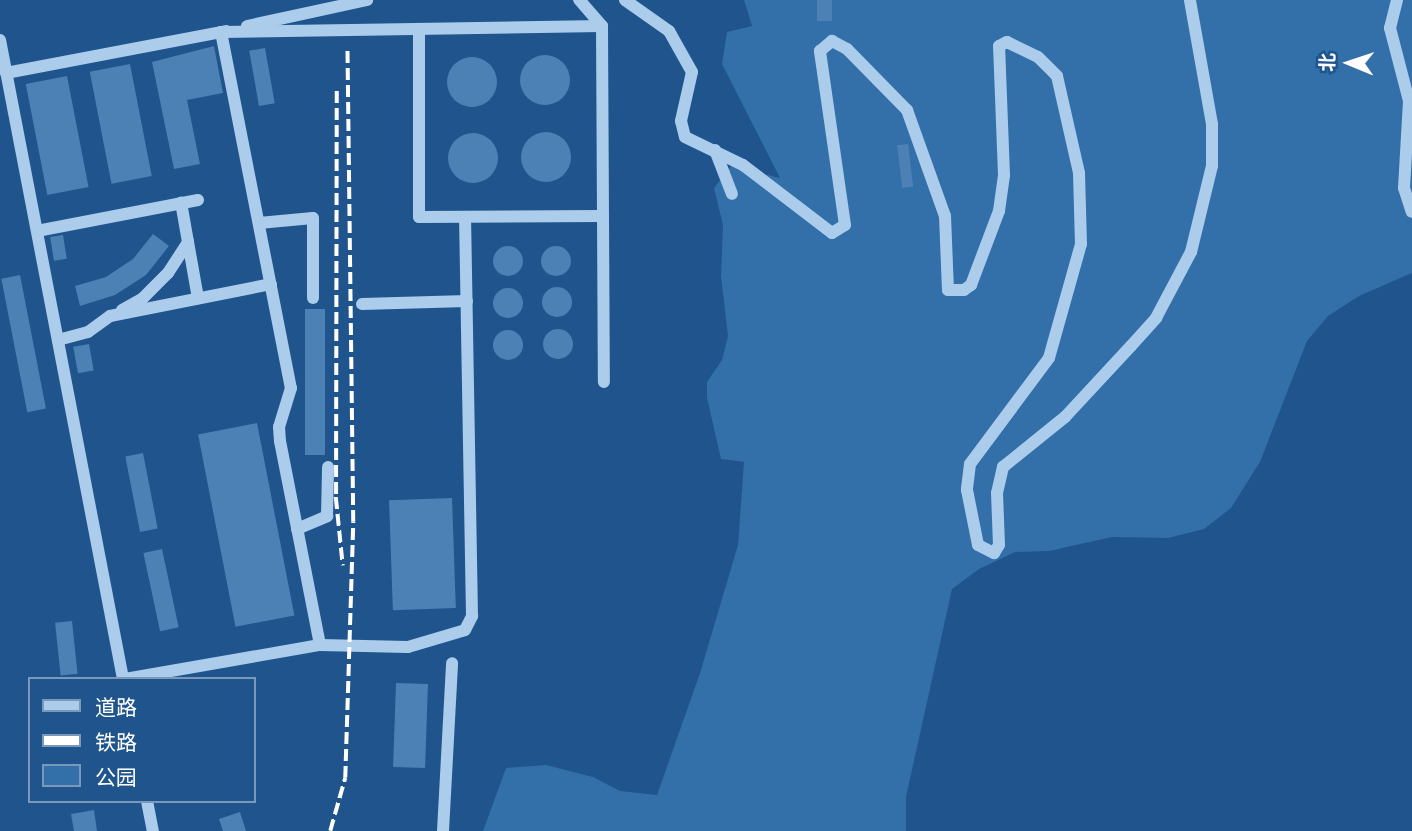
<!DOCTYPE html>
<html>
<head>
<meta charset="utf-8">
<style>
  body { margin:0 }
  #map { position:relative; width:1412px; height:831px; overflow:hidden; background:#1f548c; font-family:Inter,"Noto Sans SC",sans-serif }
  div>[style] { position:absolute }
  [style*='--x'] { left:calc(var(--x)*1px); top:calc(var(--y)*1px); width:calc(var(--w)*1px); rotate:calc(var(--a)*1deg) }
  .green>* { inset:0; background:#336fa9 }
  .building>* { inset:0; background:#4c81b5; transform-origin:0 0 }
  .round { border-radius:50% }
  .minor>* { height:12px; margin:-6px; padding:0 6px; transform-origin:6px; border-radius:6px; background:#acccec }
  .rail>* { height:3.5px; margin-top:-1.75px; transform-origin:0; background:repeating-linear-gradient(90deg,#fff 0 12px,transparent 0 17px) }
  span { translate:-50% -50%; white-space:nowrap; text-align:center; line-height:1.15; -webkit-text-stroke:7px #1f548c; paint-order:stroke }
  .legend { position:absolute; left:28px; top:677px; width:228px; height:126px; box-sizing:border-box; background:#1f548c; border:2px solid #7998ba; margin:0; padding:9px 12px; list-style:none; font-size:21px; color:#fff }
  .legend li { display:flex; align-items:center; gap:14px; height:35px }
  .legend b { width:35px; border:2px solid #7998ba }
  .north { position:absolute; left:1314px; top:28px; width:70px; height:70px; -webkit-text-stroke:5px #1f548c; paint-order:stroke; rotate:272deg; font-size:19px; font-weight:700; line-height:28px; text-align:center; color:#fff }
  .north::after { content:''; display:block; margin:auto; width:24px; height:32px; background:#fff; clip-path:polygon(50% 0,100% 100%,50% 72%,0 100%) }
</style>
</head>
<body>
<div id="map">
  <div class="green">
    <div style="clip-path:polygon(744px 0,1412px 0,1412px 273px,1359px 296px,1328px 316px,1307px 341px,1260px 462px,1231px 508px,1204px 529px,1168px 538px,1112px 537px,1049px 551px,1015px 552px,979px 569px,952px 589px,906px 797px,906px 831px,483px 831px,506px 768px,546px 765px,593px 777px,620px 791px,657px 795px,700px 673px,738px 545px,744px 462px,721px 459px,707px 398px,707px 382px,722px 360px,728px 336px,721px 276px,723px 225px,714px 188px,731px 166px,780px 178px,722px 64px,727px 32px,752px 26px)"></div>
  </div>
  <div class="building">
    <div style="left:817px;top:0;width:15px;height:21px"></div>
    <div style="clip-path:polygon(214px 46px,223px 93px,187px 100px,200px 164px,174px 169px,152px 62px)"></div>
    <div style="left:265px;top:48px;width:56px;height:16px;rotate:80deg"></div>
    <div class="round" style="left:520px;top:55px;width:50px;height:50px"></div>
    <div class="round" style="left:447px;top:57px;width:50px;height:50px"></div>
    <div style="left:130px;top:64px;width:114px;height:41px;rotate:79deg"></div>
    <div style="left:67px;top:76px;width:113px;height:42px;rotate:79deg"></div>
    <div class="round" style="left:521px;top:132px;width:50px;height:50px"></div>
    <div class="round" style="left:448px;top:133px;width:50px;height:50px"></div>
    <div style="left:908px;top:144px;width:43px;height:11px;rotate:83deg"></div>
    <div style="clip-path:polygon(153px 234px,169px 246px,146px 275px,115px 295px,80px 306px,75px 286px,106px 277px,133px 259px)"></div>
    <div style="left:63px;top:235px;width:24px;height:13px;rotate:81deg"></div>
    <div class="round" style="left:541px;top:246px;width:30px;height:30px"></div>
    <div class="round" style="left:493px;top:246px;width:30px;height:30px"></div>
    <div style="left:20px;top:275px;width:136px;height:19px;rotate:79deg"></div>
    <div class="round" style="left:542px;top:287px;width:30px;height:30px"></div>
    <div class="round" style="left:493px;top:288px;width:30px;height:30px"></div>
    <div style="left:305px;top:309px;width:20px;height:146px"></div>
    <div class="round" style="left:543px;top:329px;width:30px;height:30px"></div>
    <div class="round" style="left:493px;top:330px;width:30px;height:30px"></div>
    <div style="left:89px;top:344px;width:27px;height:16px;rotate:80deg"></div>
    <div style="left:257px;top:423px;width:196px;height:60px;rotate:79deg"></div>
    <div style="left:143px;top:453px;width:77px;height:18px;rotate:79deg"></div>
    <div style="left:452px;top:498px;width:110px;height:63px;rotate:88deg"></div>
    <div style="left:162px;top:549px;width:80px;height:19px;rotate:78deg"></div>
    <div style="left:72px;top:621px;width:53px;height:17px;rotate:84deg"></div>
    <div style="left:396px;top:683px;width:32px;height:84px;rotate:2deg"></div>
    <div style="clip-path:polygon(94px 810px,97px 831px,74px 831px,71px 814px)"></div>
    <div style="clip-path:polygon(240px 812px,246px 831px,223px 831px,219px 819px)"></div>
  </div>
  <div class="minor">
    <div style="--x:625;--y:0;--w:54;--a:35.2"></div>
    <div style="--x:669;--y:31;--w:47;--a:60.7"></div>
    <div style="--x:692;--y:72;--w:50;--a:102.7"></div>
    <div style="--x:681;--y:121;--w:16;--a:76"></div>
    <div style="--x:685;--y:137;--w:64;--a:25.8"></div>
    <div style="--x:743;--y:165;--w:112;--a:37.4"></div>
    <div style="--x:832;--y:233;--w:15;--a:-32"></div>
    <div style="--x:845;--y:225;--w:176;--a:-98.2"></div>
    <div style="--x:820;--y:51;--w:16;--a:-40"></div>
    <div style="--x:832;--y:41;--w:17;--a:28"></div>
    <div style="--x:847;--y:49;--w:86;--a:45.5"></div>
    <div style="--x:907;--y:110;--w:113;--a:70.3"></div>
    <div style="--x:945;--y:216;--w:74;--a:87.7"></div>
    <div style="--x:948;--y:290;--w:16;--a:0"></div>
    <div style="--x:964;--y:290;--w:9;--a:-36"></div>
    <div style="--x:971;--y:285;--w:79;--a:-69.3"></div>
    <div style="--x:999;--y:211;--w:36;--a:-82"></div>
    <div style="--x:1004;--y:175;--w:129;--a:-92.2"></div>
    <div style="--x:999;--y:46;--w:9;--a:-27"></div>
    <div style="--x:1007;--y:42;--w:34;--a:26"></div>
    <div style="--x:1038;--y:57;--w:27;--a:45"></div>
    <div style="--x:1057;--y:76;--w:99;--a:77.2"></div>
    <div style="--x:1079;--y:173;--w:71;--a:88.4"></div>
    <div style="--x:1081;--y:244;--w:118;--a:105.7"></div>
    <div style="--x:1049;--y:358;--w:132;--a:126.7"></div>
    <div style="--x:970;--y:464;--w:26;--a:97"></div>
    <div style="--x:967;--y:490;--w:56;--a:78.7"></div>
    <div style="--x:978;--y:545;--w:18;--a:27"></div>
    <div style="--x:994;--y:553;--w:9;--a:-58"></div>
    <div style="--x:999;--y:545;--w:52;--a:-92.2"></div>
    <div style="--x:997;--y:493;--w:27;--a:-77"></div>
    <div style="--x:1003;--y:467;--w:80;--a:-38.9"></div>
    <div style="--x:1065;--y:417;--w:97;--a:-47.1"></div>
    <div style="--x:1131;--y:346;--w:38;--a:-48"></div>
    <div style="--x:1156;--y:318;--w:75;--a:-62.1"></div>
    <div style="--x:1191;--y:252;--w:89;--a:-76.3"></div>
    <div style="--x:1212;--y:166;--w:42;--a:-90"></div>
    <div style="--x:1212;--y:124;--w:126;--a:-100.1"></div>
    <div style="--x:1397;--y:0;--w:29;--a:104"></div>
    <div style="--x:1390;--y:28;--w:75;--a:75.4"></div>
    <div style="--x:1409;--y:101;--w:87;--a:93.3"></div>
    <div style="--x:1404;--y:188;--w:25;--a:72"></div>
    <div style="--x:247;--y:26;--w:123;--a:-12.2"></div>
    <div style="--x:602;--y:26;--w:356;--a:89.7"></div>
    <div style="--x:419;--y:29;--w:188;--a:90"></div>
    <div style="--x:419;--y:217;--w:184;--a:-0.3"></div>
    <div style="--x:221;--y:32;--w:363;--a:78.9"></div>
    <div style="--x:291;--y:388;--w:41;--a:107.1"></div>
    <div style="--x:279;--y:427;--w:14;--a:86"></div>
    <div style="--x:280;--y:441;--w:208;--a:78.9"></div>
    <div style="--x:221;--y:32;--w:381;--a:-0.9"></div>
    <div style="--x:602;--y:26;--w:35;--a:-131"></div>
    <div style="--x:0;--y:40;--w:651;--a:79.1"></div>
    <div style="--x:6;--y:73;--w:224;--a:-10.8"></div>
    <div style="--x:715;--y:150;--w:47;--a:68.9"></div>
    <div style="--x:259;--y:223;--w:54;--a:-5.3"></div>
    <div style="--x:313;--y:218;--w:80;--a:90"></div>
    <div style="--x:37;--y:231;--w:164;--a:-10.9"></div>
    <div style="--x:188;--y:242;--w:57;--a:79.9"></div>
    <div style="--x:362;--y:304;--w:105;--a:-1.6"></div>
    <div style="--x:122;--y:310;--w:23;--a:-29"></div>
    <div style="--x:142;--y:299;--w:37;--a:-45"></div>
    <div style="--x:168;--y:273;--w:37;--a:-57"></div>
    <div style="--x:188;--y:242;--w:40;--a:-100"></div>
    <div style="--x:58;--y:340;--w:31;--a:-15"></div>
    <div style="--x:88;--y:332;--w:27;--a:-36"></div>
    <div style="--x:110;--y:316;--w:164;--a:-11.2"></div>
    <div style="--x:297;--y:529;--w:33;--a:-23"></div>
    <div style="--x:327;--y:516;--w:49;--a:-88.8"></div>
    <div style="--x:125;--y:679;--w:198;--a:-9.9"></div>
    <div style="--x:320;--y:645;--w:88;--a:1.3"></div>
    <div style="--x:408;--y:647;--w:59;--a:-16.6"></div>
    <div style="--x:465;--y:630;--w:16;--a:-63"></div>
    <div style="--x:472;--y:616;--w:399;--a:-91"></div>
    <div style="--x:147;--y:801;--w:31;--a:79"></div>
    <div style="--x:443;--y:831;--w:168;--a:-86.9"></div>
  </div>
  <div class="rail">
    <div style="--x:337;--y:91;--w:406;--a:90.1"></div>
    <div style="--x:336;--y:497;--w:69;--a:84.2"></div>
    <div style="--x:330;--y:831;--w:55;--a:-74.2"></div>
    <div style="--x:345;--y:778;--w:256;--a:-88.2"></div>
    <div style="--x:353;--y:522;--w:474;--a:-90.7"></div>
  </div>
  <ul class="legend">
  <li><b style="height:9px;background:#acccec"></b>道路</li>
  <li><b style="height:9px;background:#fff"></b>铁路</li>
  <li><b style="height:19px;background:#336fa9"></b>公园</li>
  </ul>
  <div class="north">北</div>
</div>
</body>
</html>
